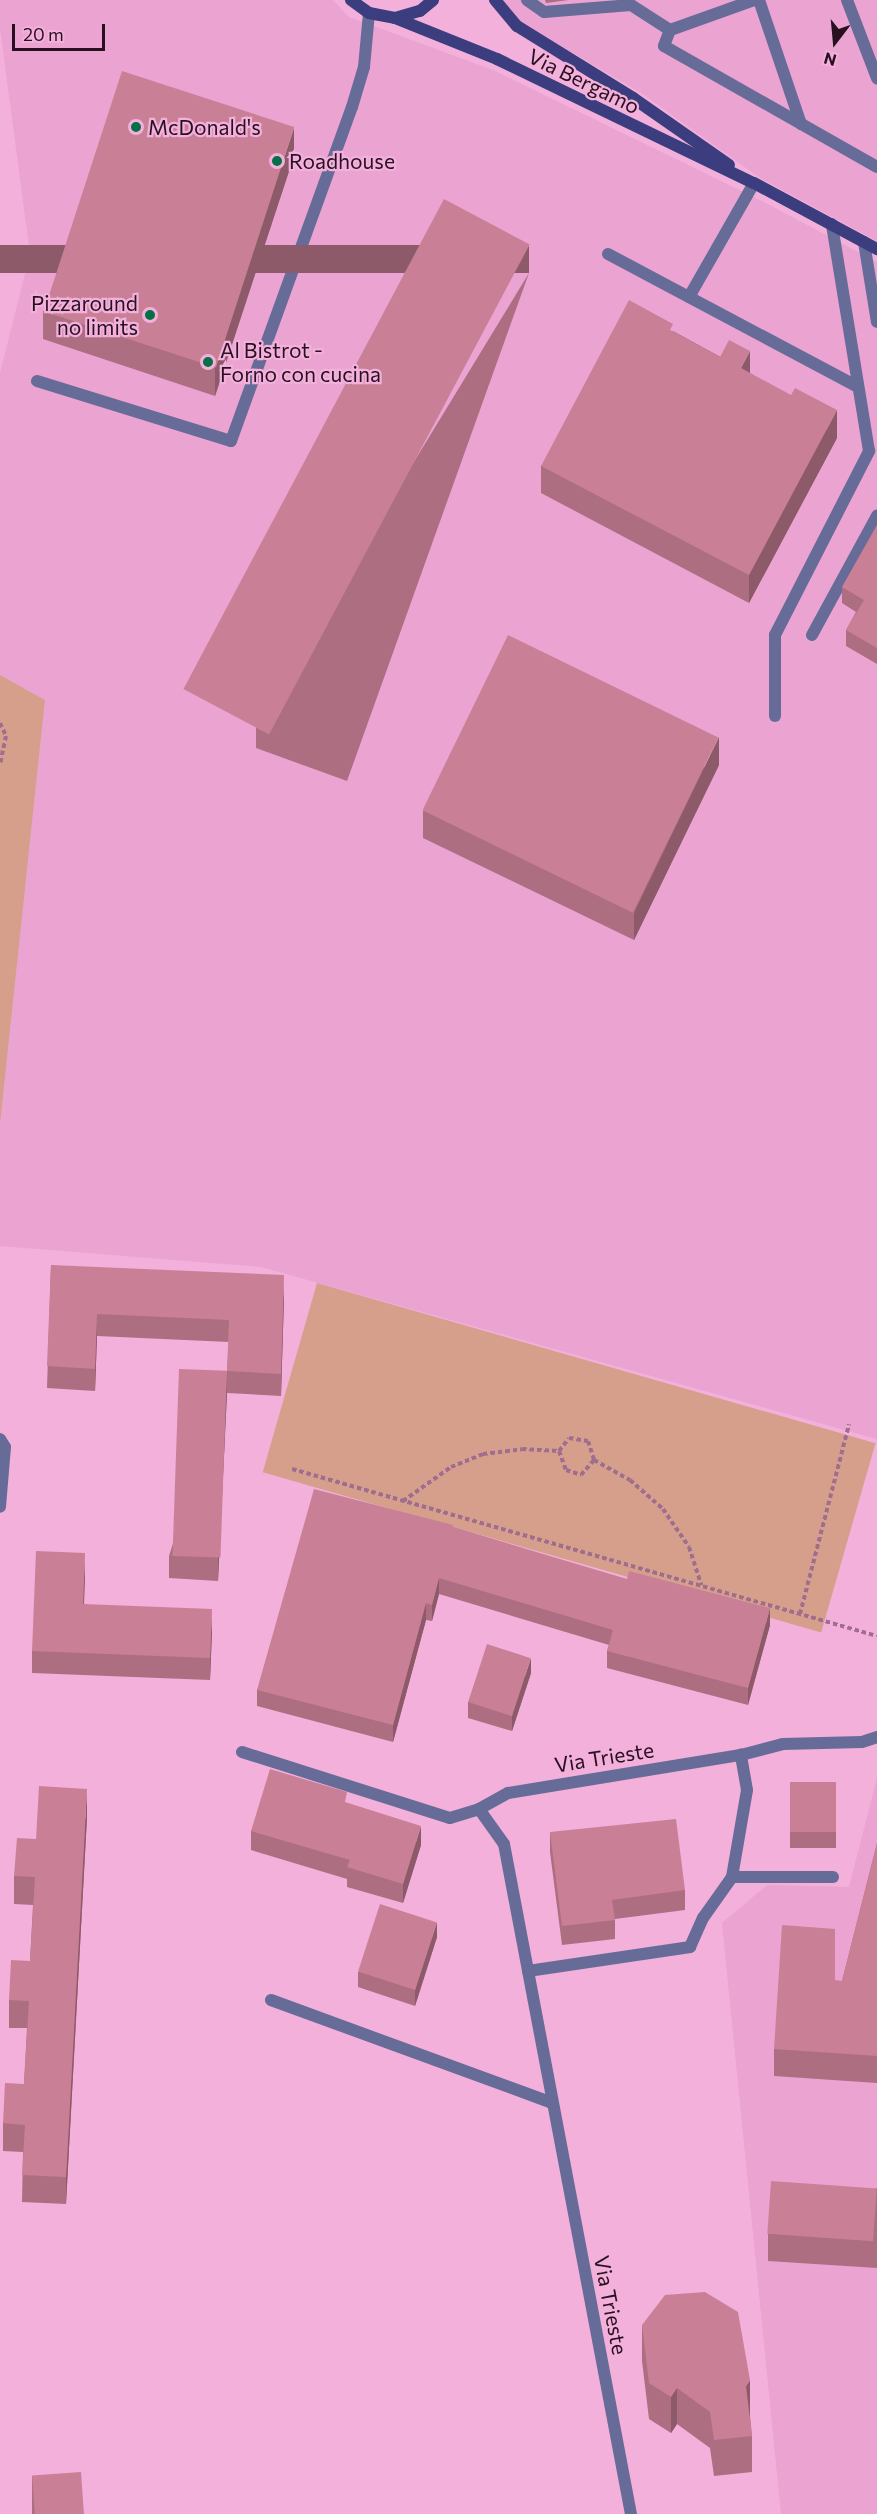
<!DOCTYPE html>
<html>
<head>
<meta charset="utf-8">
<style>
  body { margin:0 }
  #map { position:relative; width:877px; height:2514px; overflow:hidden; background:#f2b0db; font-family:Commissioner,sans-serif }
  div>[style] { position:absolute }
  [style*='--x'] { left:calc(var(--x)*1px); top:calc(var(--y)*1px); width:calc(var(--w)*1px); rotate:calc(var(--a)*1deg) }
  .built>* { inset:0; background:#eba3d2 }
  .green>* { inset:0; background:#d69f8c; transform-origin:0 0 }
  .path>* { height:4px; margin-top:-2px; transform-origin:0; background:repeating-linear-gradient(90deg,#9f6e8e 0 4.5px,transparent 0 7.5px) }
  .service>* { height:12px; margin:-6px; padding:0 6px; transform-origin:6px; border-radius:6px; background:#676b98 }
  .minor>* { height:12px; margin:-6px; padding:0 6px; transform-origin:6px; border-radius:6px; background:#676b98 }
  .secondary>* { height:12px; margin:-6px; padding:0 6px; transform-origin:6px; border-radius:6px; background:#3c3d7e }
  .wall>* { inset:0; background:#ad6e82; transform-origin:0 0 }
  .shaded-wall>* { inset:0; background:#8d5a6a; transform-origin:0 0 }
  .building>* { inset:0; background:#c98097; transform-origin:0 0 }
  .dots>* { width:16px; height:16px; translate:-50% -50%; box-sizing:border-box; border:3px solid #f2b0db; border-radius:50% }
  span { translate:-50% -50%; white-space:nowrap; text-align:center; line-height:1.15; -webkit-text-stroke:4.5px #f2b0db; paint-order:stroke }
  .street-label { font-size:21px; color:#281021 }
  .poi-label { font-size:21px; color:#281021 }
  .left { translate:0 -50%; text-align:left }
  .right { translate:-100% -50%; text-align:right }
  .north { position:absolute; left:805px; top:12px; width:60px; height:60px; -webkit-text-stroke:4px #f2b0db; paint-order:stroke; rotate:196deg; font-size:16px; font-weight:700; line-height:24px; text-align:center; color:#281021 }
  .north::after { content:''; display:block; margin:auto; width:21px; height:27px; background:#281021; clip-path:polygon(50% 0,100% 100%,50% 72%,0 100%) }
  .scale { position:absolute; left:12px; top:24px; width:93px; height:27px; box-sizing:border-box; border:3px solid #281021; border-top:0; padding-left:8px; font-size:18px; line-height:21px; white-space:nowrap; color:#281021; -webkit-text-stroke:4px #f2b0db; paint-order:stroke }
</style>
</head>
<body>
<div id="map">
  <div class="built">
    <div style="clip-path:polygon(0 0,333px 0,349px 17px,493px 70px,760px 200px,877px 262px,877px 1439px,261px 1267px,0 1246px,0 1125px,45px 700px,0 675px,0 373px,30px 254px,0 28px)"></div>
    <div style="clip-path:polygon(502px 0,877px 0,877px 241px,760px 178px,641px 93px,522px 23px)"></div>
    <div style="clip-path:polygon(877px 1778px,877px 2514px,781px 2514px,722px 1923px,767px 1885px,849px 1887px)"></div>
  </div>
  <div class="green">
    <div style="clip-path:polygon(0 675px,45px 700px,0 1125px)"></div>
    <div style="left:317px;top:1283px;width:581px;height:197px;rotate:16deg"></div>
  </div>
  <div class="path">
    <div style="--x:0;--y:723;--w:14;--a:65"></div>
    <div style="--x:6;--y:736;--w:30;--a:102"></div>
    <div style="--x:559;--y:1451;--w:20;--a:70"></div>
    <div style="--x:566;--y:1470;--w:16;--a:18"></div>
    <div style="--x:581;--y:1475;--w:20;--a:-49"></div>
    <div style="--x:292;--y:1469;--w:608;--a:15.93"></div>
    <div style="--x:403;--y:1501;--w:59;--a:-35.3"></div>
    <div style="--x:451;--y:1467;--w:35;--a:-22"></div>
    <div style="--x:483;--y:1454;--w:39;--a:-7"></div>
    <div style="--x:522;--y:1449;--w:37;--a:3"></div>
    <div style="--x:559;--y:1451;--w:16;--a:-52"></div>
    <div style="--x:569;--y:1438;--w:19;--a:9"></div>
    <div style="--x:588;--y:1441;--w:20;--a:72"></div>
    <div style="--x:594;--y:1460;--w:41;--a:29.1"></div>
    <div style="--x:630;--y:1480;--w:44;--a:41.3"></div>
    <div style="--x:663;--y:1509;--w:46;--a:55.6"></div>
    <div style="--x:689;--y:1547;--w:40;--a:72"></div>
    <div style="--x:800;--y:1614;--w:196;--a:-75.5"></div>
  </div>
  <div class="service">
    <div style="--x:527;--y:0;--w:21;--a:35"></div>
    <div style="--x:544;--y:12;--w:87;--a:-4.6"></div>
    <div style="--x:631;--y:5;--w:46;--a:32.7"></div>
    <div style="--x:754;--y:0;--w:89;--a:160.3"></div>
    <div style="--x:670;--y:30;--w:17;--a:111"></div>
    <div style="--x:664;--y:46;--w:245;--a:29.6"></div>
    <div style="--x:759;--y:0;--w:131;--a:71.3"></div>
    <div style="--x:847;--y:0;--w:84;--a:69"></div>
    <div style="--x:864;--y:242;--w:81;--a:80.8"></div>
    <div style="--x:608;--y:254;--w:283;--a:28"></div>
    <div style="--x:689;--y:297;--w:131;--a:-60.3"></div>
    <div style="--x:37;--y:381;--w:203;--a:17.2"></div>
    <div style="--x:231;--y:441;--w:355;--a:-70.1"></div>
    <div style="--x:352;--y:107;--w:42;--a:-73.3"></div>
    <div style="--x:364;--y:67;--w:54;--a:-84.7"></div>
    <div style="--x:812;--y:635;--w:136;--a:-61.4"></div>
    <div style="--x:775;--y:716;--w:81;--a:-90"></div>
    <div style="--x:775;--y:635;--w:207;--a:-62.9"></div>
    <div style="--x:869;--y:451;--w:230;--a:-99.3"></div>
  </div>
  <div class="minor">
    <div style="--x:0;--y:1439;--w:9;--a:58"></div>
    <div style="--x:5;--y:1447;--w:60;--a:94.8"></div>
    <div style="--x:242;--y:1752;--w:218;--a:17.6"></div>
    <div style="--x:450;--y:1818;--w:30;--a:-17"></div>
    <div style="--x:479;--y:1809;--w:33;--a:-29"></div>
    <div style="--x:508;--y:1793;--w:236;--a:-9.3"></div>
    <div style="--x:741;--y:1755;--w:43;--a:-14.7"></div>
    <div style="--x:783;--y:1744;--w:79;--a:-1.5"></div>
    <div style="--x:862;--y:1742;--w:16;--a:-18"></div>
    <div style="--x:479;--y:1809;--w:43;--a:54.5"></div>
    <div style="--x:504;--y:1844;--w:682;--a:79.27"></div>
    <div style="--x:732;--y:1877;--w:101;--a:0"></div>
    <div style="--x:528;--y:1971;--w:164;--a:-8.4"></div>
    <div style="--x:690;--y:1947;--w:32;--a:-66"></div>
    <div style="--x:703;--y:1918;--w:50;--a:-54.7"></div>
    <div style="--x:732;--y:1877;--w:88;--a:-80.2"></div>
    <div style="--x:747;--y:1790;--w:36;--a:-100"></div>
    <div style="--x:271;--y:2000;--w:299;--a:20.1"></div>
  </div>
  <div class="secondary">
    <div style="--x:351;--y:0;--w:22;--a:36"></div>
    <div style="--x:369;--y:13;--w:26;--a:11"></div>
    <div style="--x:395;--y:18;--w:26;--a:-16"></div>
    <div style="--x:420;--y:11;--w:17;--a:-40"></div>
    <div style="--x:495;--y:0;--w:34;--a:50"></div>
    <div style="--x:517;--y:26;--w:137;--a:31.8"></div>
    <div style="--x:633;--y:98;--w:117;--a:34.9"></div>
    <div style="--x:395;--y:18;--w:110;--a:21.9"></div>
    <div style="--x:497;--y:59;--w:285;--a:25.8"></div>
    <div style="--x:754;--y:183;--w:140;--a:28.2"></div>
  </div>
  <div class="wall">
    <div style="clip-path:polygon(545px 0,569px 0,546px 3px)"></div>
    <div style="clip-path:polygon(294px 156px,215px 396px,43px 339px,43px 311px)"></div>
    <div style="clip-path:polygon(529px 273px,347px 781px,256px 748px,256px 721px)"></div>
    <div style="clip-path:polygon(673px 331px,750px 373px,837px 438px,749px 603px,541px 493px,541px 466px)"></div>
    <div style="clip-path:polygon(877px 525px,877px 664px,846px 646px,846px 630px,856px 612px,842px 603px,842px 587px)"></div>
    <div style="clip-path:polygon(719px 765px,634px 940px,423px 838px,423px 811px)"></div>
    <div style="clip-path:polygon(51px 1265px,284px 1297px,281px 1396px,227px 1393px,218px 1581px,169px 1578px,169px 1556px,227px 1371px,229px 1342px,97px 1336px,95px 1391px,47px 1388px)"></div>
    <div style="clip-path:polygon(453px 1527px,770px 1625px,748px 1705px,607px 1668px,607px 1651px,609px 1645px,439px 1594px,432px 1621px,426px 1620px,393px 1742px,257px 1706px,257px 1690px)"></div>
    <div style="clip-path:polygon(85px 1575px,84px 1604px,212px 1631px,210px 1680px,32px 1673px,32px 1651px)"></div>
    <div style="clip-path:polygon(531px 1673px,512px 1731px,468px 1718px,468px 1702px)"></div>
    <div style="left:790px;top:1782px;width:46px;height:66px"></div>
    <div style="clip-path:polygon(347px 1803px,421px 1845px,403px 1903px,347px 1887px,347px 1879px,251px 1850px,251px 1831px)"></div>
    <div style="clip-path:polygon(87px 1817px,66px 2204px,22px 2202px,23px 2152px,3px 2151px,3px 2123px,24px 2084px,27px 2028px,9px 2028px,9px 2000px,30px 1961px,33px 1905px,14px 1904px,14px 1876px,36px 1839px)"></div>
    <div style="clip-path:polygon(550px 1832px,685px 1890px,685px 1910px,615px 1919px,615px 1939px,562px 1945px,550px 1852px)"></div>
    <div style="clip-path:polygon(877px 1843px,877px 2083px,774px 2076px,774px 2049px,842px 1981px)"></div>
    <div style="clip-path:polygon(437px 1937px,415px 2006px,358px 1987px,358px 1972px)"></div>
    <div style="clip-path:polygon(877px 2188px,877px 2268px,768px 2261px,768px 2234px)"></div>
    <div style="clip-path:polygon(642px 2325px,750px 2416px,752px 2436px,752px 2472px,714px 2476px,710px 2448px,677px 2424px,671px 2433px,649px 2419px,642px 2361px)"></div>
    <div style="clip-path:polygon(32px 2476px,84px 2514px,32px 2514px)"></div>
  </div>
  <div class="shaded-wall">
    <div style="clip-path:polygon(294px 128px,294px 156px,215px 396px,215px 368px)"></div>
    <div style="left:529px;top:245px;width:28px;height:540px;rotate:90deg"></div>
    <div style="clip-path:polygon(750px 351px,750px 379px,741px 368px)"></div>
    <div style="clip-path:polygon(837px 410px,837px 438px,749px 603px,749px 575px)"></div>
    <div style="clip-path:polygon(719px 737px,719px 765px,634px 940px,634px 913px)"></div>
    <div style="clip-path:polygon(284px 1275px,284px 1297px,281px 1396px,281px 1374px)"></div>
    <div style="clip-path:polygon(97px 1314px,97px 1336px,95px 1391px,95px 1369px)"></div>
    <div style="clip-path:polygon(227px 1371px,227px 1393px,218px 1581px,218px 1559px)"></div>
    <div style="clip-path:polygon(85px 1553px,85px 1575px,83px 1626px,83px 1604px)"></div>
    <div style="clip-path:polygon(439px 1578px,439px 1594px,432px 1621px,432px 1605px)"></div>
    <div style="clip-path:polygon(426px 1603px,426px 1620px,393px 1742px,393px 1725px)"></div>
    <div style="clip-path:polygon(770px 1608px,770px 1625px,748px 1705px,748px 1688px)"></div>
    <div style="clip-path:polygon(212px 1609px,212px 1631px,210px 1680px,210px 1658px)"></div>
    <div style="clip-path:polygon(531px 1658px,531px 1673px,512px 1731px,512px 1716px)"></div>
    <div style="clip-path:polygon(87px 1789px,87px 1817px,66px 2204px,66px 2177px)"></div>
    <div style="clip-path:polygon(421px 1826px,421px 1845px,403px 1903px,403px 1884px)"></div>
    <div style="clip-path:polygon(437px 1922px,437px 1937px,415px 2006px,415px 1990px)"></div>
    <div style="clip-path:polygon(750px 2380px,750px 2416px,746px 2422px,746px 2386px)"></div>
    <div style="clip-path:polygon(677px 2388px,677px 2424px,671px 2433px,671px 2397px)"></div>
  </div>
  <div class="building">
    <div style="left:122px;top:71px;width:181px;height:253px;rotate:18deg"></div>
    <div style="left:444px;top:199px;width:97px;height:555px;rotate:28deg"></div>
    <div style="clip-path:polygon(629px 300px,673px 324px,670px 330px,720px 357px,729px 340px,750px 351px,741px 368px,791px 395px,795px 388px,837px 410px,749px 575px,541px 466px)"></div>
    <div style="clip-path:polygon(877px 525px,877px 648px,846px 630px,864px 600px,842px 587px)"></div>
    <div style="left:508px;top:635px;width:234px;height:195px;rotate:26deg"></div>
    <div style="clip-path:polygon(51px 1265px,284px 1275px,281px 1374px,227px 1371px,229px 1320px,97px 1314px,95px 1369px,47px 1366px)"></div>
    <div style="left:179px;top:1369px;width:48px;height:187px;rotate:2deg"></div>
    <div style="clip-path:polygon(314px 1489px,453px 1525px,453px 1527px,627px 1579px,629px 1571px,770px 1608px,748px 1688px,607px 1651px,613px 1630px,439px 1578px,432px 1605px,426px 1603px,393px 1725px,257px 1690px)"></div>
    <div style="clip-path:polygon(36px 1551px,85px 1553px,83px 1604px,212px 1609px,210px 1658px,32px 1651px)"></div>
    <div style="left:487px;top:1644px;width:46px;height:61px;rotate:18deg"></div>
    <div style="clip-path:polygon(270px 1769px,347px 1792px,345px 1802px,421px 1826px,403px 1884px,347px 1867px,350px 1860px,251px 1831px)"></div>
    <div style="left:790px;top:1782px;width:46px;height:50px"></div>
    <div style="clip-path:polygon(39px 1786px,87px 1789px,66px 2177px,22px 2175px,25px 2125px,3px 2123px,5px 2083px,24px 2084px,29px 2001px,9px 2000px,11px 1960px,30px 1961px,35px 1877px,14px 1876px,17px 1838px,36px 1839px)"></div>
    <div style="clip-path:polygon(676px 1819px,685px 1890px,612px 1900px,615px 1920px,562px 1926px,550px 1832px)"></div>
    <div style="clip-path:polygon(877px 1843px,877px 2056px,774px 2049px,782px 1925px,835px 1929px,835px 1980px,842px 1981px)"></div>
    <div style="left:380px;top:1904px;width:60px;height:71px;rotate:18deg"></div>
    <div style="left:771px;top:2181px;width:106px;height:53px;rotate:4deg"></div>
    <div style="clip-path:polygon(705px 2292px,738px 2312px,750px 2380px,746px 2386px,752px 2436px,714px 2440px,710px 2412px,677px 2388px,671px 2397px,649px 2383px,642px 2325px,665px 2295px)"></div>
    <div style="left:81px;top:2472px;width:42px;height:49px;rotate:86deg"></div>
  </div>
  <div class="dots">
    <div style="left:136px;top:127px;background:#037048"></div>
    <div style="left:277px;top:161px;background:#037048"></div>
    <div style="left:150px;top:315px;background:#037048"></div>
    <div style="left:208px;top:362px;background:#037048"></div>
  </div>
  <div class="street-label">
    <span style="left:584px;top:81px;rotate:26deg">Via Bergamo</span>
    <span style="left:604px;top:1757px;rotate:-9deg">Via Trieste</span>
    <span style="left:611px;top:2305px;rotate:79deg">Via Trieste</span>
  </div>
  <div class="poi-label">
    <span class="left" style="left:148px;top:127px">McDonald's</span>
    <span class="left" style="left:289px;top:161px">Roadhouse</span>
    <span class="right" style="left:138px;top:315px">Pizzaround<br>no limits</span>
    <span class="left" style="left:220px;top:362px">Al Bistrot -<br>Forno con cucina</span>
  </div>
  <div class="north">N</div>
  <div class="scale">20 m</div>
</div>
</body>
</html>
